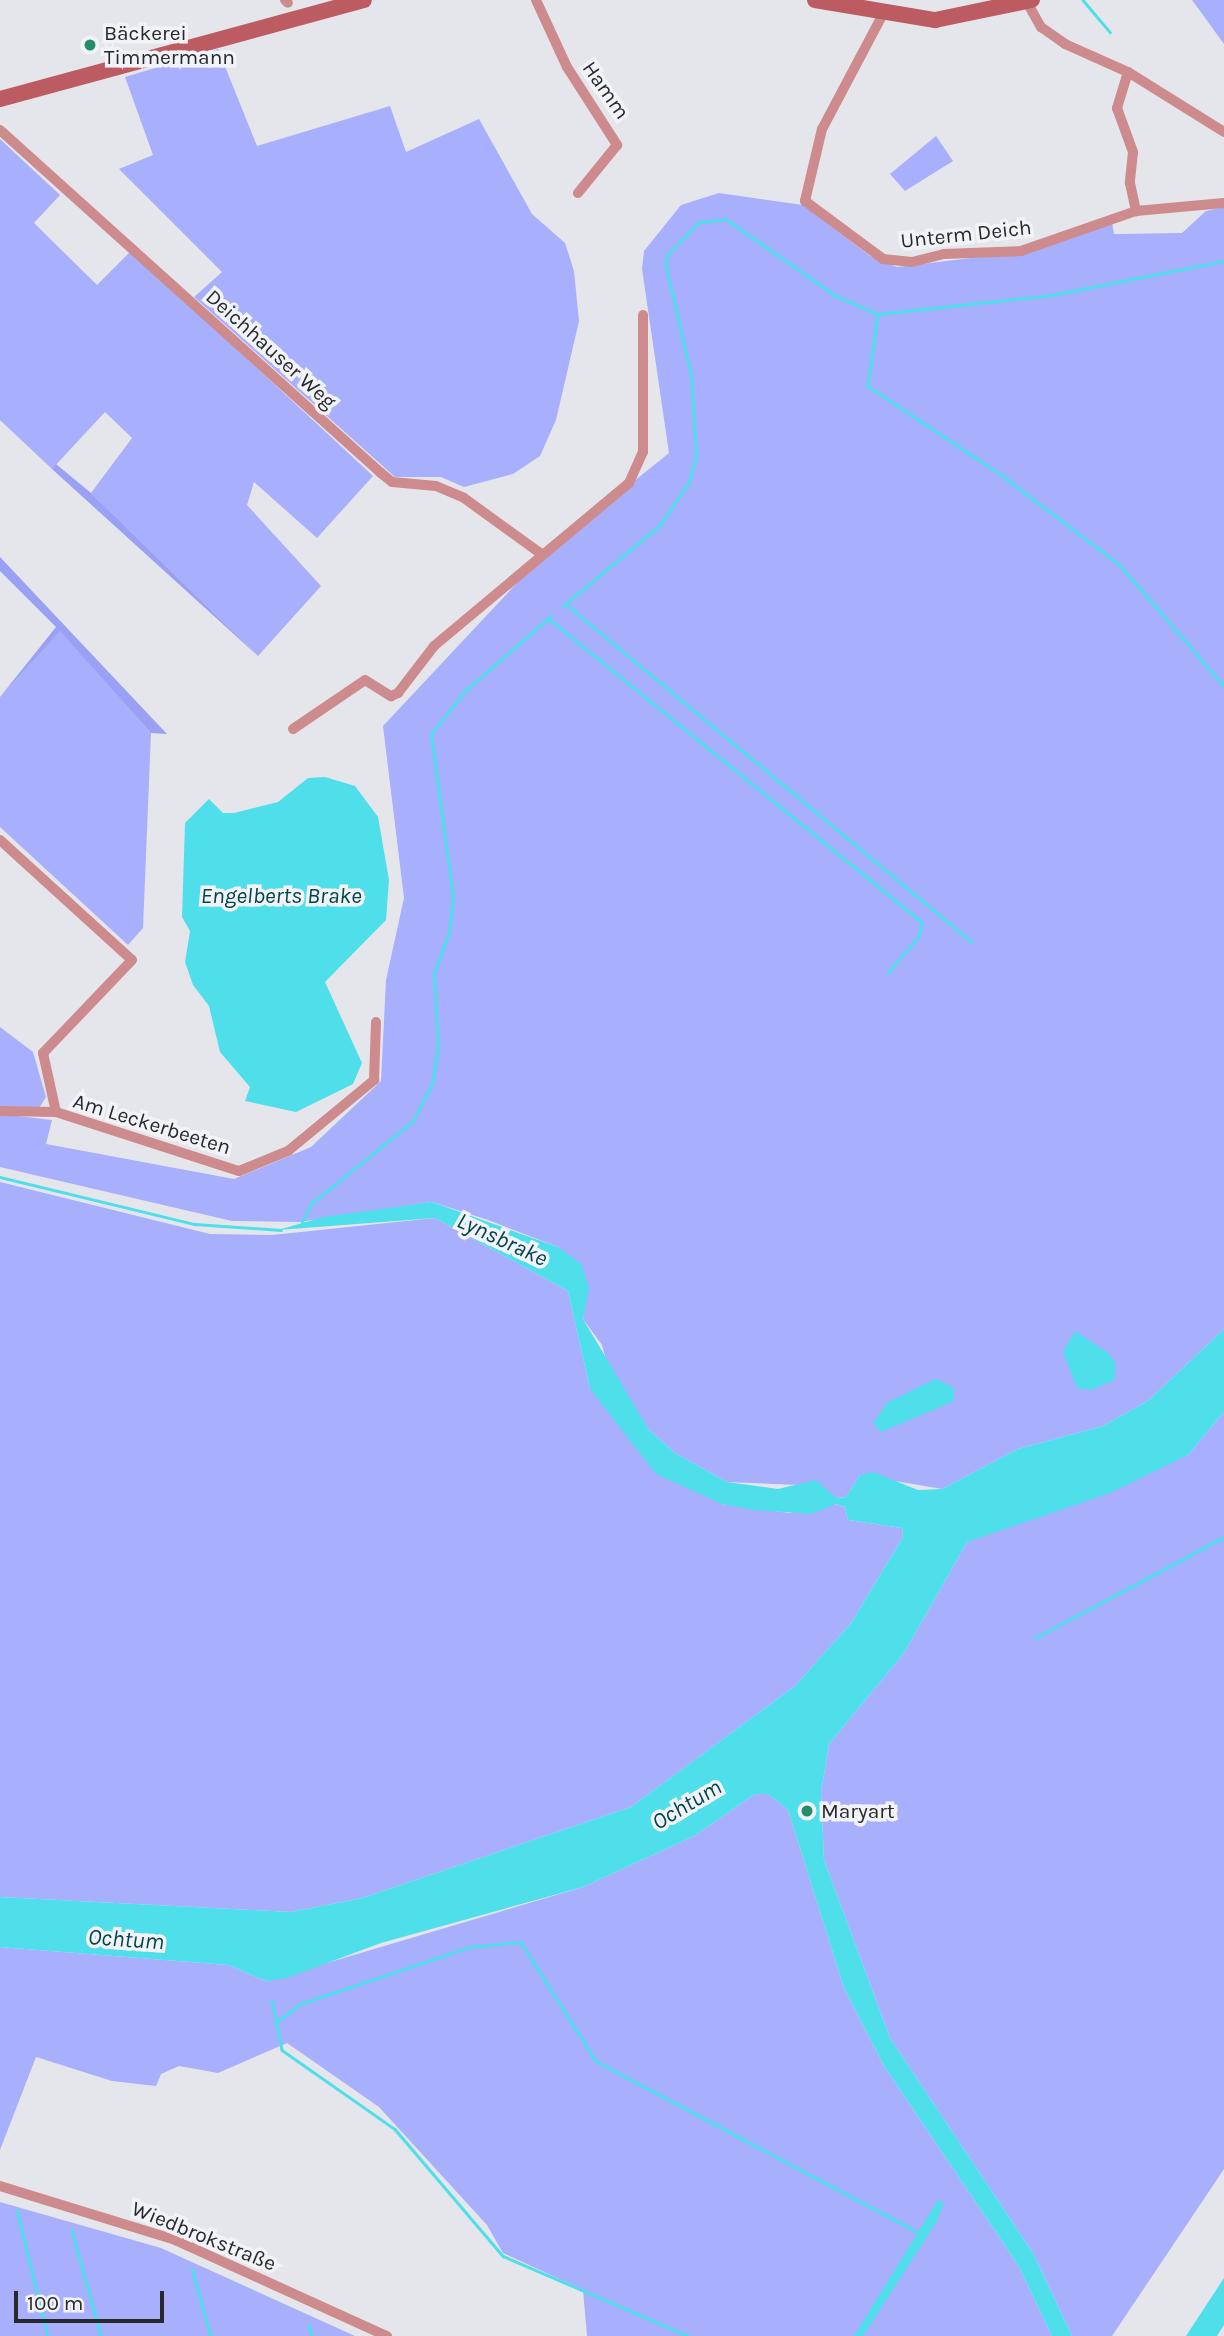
<!DOCTYPE html>
<html>
<head>
<meta charset="utf-8">
<style>
  body { margin:0 }
  #map { position:relative; width:1224px; height:2336px; overflow:hidden; background:#e5e6eb; font-family:Karla,sans-serif }
  div>[style] { position:absolute }
  [style*='--x'] { left:calc(var(--x)*1px); top:calc(var(--y)*1px); width:calc(var(--w)*1px); rotate:calc(var(--a)*1deg) }
  .green>* { inset:0; background:#a8affc }
  .forest>* { inset:0; background:#9aa0f4 }
  .water>* { inset:0; background:#4edfea }
  .stream>* { height:2.5px; margin:-1.25px; padding:0 1.25px; transform-origin:1.25px; border-radius:1.25px; background:#4edfea }
  .minor>* { height:10px; margin:-5px; padding:0 5px; transform-origin:5px; border-radius:5px; background:#ce8b8d }
  .secondary>* { height:16px; margin:-8px; padding:0 8px; transform-origin:8px; border-radius:8px; background:#bc5c62 }
  .dots>* { width:19px; height:19px; translate:-50% -50%; box-sizing:border-box; border:4px solid #f2f3f8; border-radius:50% }
  span { translate:-50% -50%; white-space:nowrap; text-align:center; line-height:1.15; -webkit-text-stroke:7px #f2f3f8; paint-order:stroke }
  .poi-label { font-size:21px; color:#28292b }
  .left { translate:0 -50%; text-align:left }
  .street-label { font-size:21px; color:#28292b }
  .water-label { font-size:23px; color:#00454a; font-style:italic }
  .scale { position:absolute; left:14px; top:2291px; width:150px; height:32px; box-sizing:border-box; border:4px solid #28292b; border-top:0; padding-left:9px; font-size:21px; line-height:24px; white-space:nowrap; color:#28292b; -webkit-text-stroke:5px #f2f3f8; paint-order:stroke }
</style>
</head>
<body>
<div id="map">
  <div class="green">
    <div style="clip-path:polygon(1192px 0,1224px 0,1224px 44px)"></div>
    <div style="clip-path:polygon(218px 49px,257px 146px,390px 106px,406px 152px,479px 119px,532px 214px,565px 243px,574px 271px,579px 321px,556px 420px,540px 456px,513px 474px,464px 487px,441px 477px,395px 477px,194px 297px,222px 272px,119px 169px,153px 155px,125px 77px)"></div>
    <div style="clip-path:polygon(936px 136px,953px 161px,905px 191px,890px 174px)"></div>
    <div style="clip-path:polygon(0 139px,60px 195px,34px 223px,97px 285px,131px 251px,373px 476px,317px 538px,254px 482px,247px 505px,321px 586px,258px 656px,91px 493px,132px 438px,105px 412px,52px 469px,0 420px)"></div>
    <div style="clip-path:polygon(719px 193px,803px 205px,870px 256px,897px 267px,1029px 251px,1112px 222px,1114px 234px,1182px 233px,1206px 211px,1224px 207px,1224px 1329px,1149px 1400px,1103px 1426px,1018px 1449px,942px 1489px,860px 1475px,846px 1497px,836px 1498px,799px 1485px,727px 1482px,675px 1453px,649px 1430px,608px 1367px,602px 1345px,583px 1319px,586px 1300px,558px 1247px,488px 1220px,432px 1202px,299px 1222px,232px 1221px,0 1167px,0 1114px,52px 1120px,46px 1144px,234px 1179px,311px 1147px,381px 1081px,386px 980px,404px 898px,383px 726px,545px 553px,669px 453px,642px 269px,644px 251px,681px 205px)"></div>
    <div style="clip-path:polygon(60px 630px,151px 733px,143px 928px,128px 945px,0 827px,0 697px)"></div>
    <div style="clip-path:polygon(0 1027px,33px 1052px,46px 1097px,39px 1108px,0 1107px)"></div>
    <div style="clip-path:polygon(0 1182px,210px 1234px,272px 1235px,435px 1218px,568px 1291px,590px 1389px,722px 1504px,789px 1513px,835px 1504px,845px 1507px,848px 1520px,902px 1528px,903px 1537px,851px 1623px,795px 1686px,631px 1807px,362px 1898px,291px 1912px,0 1897px)"></div>
    <div style="clip-path:polygon(1224px 1412px,1224px 2169px,1112px 2336px,1072px 2336px,1033px 2253px,890px 2038px,824px 1860px,821px 1792px,829px 1744px,904px 1653px,967px 1542px,1188px 1455px)"></div>
    <div style="clip-path:polygon(755px 1794px,768px 1794px,788px 1810px,844px 1988px,884px 2066px,1018px 2265px,1052px 2336px,587px 2336px,583px 2290px,503px 2253px,487px 2225px,379px 2107px,287px 2043px,218px 2073px,179px 2066px,161px 2074px,156px 2086px,112px 2081px,36px 2057px,0 2150px,0 1947px,228px 1965px,266px 1981px,583px 1887px,694px 1836px)"></div>
    <div style="clip-path:polygon(0 2202px,161px 2248px,355px 2336px,0 2336px)"></div>
  </div>
  <div class="forest">
    <div style="clip-path:polygon(56px 464px,91px 493px,258px 656px,52px 469px)"></div>
    <div style="clip-path:polygon(0 557px,167px 734px,151px 733px,60px 631px,0 697px,56px 627px,0 571px)"></div>
  </div>
  <div class="water">
    <div style="clip-path:polygon(325px 777px,355px 786px,378px 817px,389px 880px,386px 920px,325px 982px,362px 1063px,353px 1084px,296px 1112px,245px 1101px,250px 1087px,220px 1052px,209px 1006px,193px 985px,185px 962px,190px 931px,182px 917px,185px 823px,209px 799px,223px 813px,234px 813px,278px 802px,308px 778px)"></div>
    <div style="clip-path:polygon(432px 1202px,558px 1247px,581px 1264px,589px 1288px,583px 1319px,649px 1430px,675px 1453px,727px 1482px,778px 1489px,816px 1480px,836px 1498px,846px 1497px,860px 1475px,873px 1472px,918px 1490px,942px 1489px,1018px 1449px,1103px 1426px,1149px 1400px,1224px 1329px,1224px 1412px,1188px 1455px,1110px 1493px,967px 1542px,904px 1653px,829px 1744px,821px 1792px,824px 1860px,890px 2038px,1033px 2253px,1072px 2336px,1052px 2336px,1018px 2265px,884px 2066px,844px 1988px,788px 1810px,768px 1794px,755px 1794px,694px 1836px,583px 1887px,381px 1943px,287px 1978px,266px 1981px,228px 1965px,0 1947px,0 1897px,291px 1912px,362px 1898px,631px 1807px,795px 1686px,851px 1623px,903px 1537px,902px 1528px,848px 1520px,845px 1507px,836px 1504px,811px 1514px,754px 1510px,722px 1504px,656px 1474px,590px 1389px,568px 1291px,435px 1218px,278px 1230px,323px 1217px)"></div>
    <div style="clip-path:polygon(1075px 1331px,1108px 1353px,1116px 1364px,1114px 1380px,1091px 1390px,1077px 1388px,1063px 1352px)"></div>
    <div style="clip-path:polygon(936px 1379px,954px 1388px,954px 1401px,881px 1432px,873px 1423px,888px 1402px)"></div>
    <div style="clip-path:polygon(938px 2200px,944px 2203px,937px 2221px,863px 2336px,854px 2336px)"></div>
    <div style="clip-path:polygon(1224px 2278px,1224px 2325px,1217px 2336px,1186px 2336px)"></div>
  </div>
  <div class="stream">
    <div style="--x:1083;--y:0;--w:42;--a:49.8"></div>
    <div style="--x:878;--y:314;--w:73;--a:97.9"></div>
    <div style="--x:868;--y:386;--w:162;--a:33.7"></div>
    <div style="--x:1003;--y:476;--w:147;--a:37.3"></div>
    <div style="--x:1120;--y:565;--w:160;--a:49.3"></div>
    <div style="--x:566;--y:604;--w:528;--a:39.78"></div>
    <div style="--x:563;--y:606;--w:128;--a:-39.9"></div>
    <div style="--x:661;--y:524;--w:50;--a:-56.3"></div>
    <div style="--x:689;--y:482;--w:28;--a:-75"></div>
    <div style="--x:696;--y:455;--w:79;--a:-93.6"></div>
    <div style="--x:691;--y:376;--w:112;--a:-102.9"></div>
    <div style="--x:666;--y:267;--w:12;--a:-85"></div>
    <div style="--x:667;--y:255;--w:46;--a:-45.9"></div>
    <div style="--x:699;--y:222;--w:27;--a:-6"></div>
    <div style="--x:726;--y:219;--w:134;--a:35"></div>
    <div style="--x:836;--y:296;--w:46;--a:23.2"></div>
    <div style="--x:878;--y:314;--w:175;--a:-6.2"></div>
    <div style="--x:1052;--y:295;--w:175;--a:-11.2"></div>
    <div style="--x:548;--y:618;--w:482;--a:39.1"></div>
    <div style="--x:922;--y:922;--w:15;--a:101"></div>
    <div style="--x:919;--y:937;--w:48;--a:130.7"></div>
    <div style="--x:0;--y:1177;--w:201;--a:13.6"></div>
    <div style="--x:195;--y:1224;--w:86;--a:4"></div>
    <div style="--x:302;--y:1222;--w:20;--a:-63"></div>
    <div style="--x:311;--y:1204;--w:132;--a:-39.1"></div>
    <div style="--x:413;--y:1121;--w:42;--a:-62.8"></div>
    <div style="--x:432;--y:1084;--w:36;--a:-81"></div>
    <div style="--x:438;--y:1048;--w:75;--a:-93.1"></div>
    <div style="--x:434;--y:973;--w:43;--a:-69.4"></div>
    <div style="--x:449;--y:933;--w:36;--a:-84"></div>
    <div style="--x:453;--y:897;--w:164;--a:-97.7"></div>
    <div style="--x:431;--y:734;--w:56;--a:-51.5"></div>
    <div style="--x:466;--y:690;--w:113;--a:-41"></div>
    <div style="--x:1035;--y:1638;--w:214;--a:-28.1"></div>
    <div style="--x:272;--y:2000;--w:51;--a:78.7"></div>
    <div style="--x:282;--y:2050;--w:138;--a:35"></div>
    <div style="--x:395;--y:2129;--w:167;--a:49.6"></div>
    <div style="--x:503;--y:2256;--w:202;--a:23.3"></div>
    <div style="--x:277;--y:2022;--w:29;--a:-38"></div>
    <div style="--x:300;--y:2004;--w:178;--a:-18.6"></div>
    <div style="--x:469;--y:1947;--w:52;--a:-5.5"></div>
    <div style="--x:521;--y:1942;--w:141;--a:57.8"></div>
    <div style="--x:596;--y:2061;--w:369;--a:28"></div>
    <div style="--x:17;--y:2210;--w:130;--a:76.2"></div>
    <div style="--x:72;--y:2230;--w:110;--a:74.7"></div>
    <div style="--x:192;--y:2269;--w:70;--a:74.2"></div>
    <div style="--x:309;--y:2325;--w:11;--a:75"></div>
  </div>
  <div class="minor">
    <div style="--x:285;--y:0;--w:4;--a:45"></div>
    <div style="--x:536;--y:0;--w:74;--a:65.2"></div>
    <div style="--x:567;--y:67;--w:93;--a:57.3"></div>
    <div style="--x:617;--y:145;--w:62;--a:129.1"></div>
    <div style="--x:1027;--y:2;--w:29;--a:61"></div>
    <div style="--x:1041;--y:27;--w:29;--a:35"></div>
    <div style="--x:1065;--y:44;--w:69;--a:24"></div>
    <div style="--x:1128;--y:72;--w:113;--a:32"></div>
    <div style="--x:883;--y:14;--w:130;--a:117.9"></div>
    <div style="--x:822;--y:129;--w:74;--a:103.3"></div>
    <div style="--x:805;--y:201;--w:97;--a:36.6"></div>
    <div style="--x:883;--y:259;--w:29;--a:6"></div>
    <div style="--x:912;--y:262;--w:33;--a:-14"></div>
    <div style="--x:944;--y:254;--w:77;--a:-2.2"></div>
    <div style="--x:1021;--y:251;--w:122;--a:-19.2"></div>
    <div style="--x:1136;--y:211;--w:88;--a:-5.2"></div>
    <div style="--x:1128;--y:72;--w:38;--a:107"></div>
    <div style="--x:1117;--y:108;--w:47;--a:70"></div>
    <div style="--x:1133;--y:152;--w:31;--a:96"></div>
    <div style="--x:1130;--y:183;--w:29;--a:78"></div>
    <div style="--x:0;--y:130;--w:513;--a:42"></div>
    <div style="--x:381;--y:473;--w:14;--a:39"></div>
    <div style="--x:392;--y:482;--w:44;--a:5.2"></div>
    <div style="--x:436;--y:486;--w:30;--a:23"></div>
    <div style="--x:464;--y:498;--w:94;--a:35.9"></div>
    <div style="--x:293;--y:729;--w:87;--a:-34.2"></div>
    <div style="--x:365;--y:680;--w:31;--a:32"></div>
    <div style="--x:391;--y:696;--w:8;--a:-23"></div>
    <div style="--x:398;--y:693;--w:59;--a:-52.5"></div>
    <div style="--x:434;--y:646;--w:254;--a:-39.9"></div>
    <div style="--x:629;--y:483;--w:34;--a:-66"></div>
    <div style="--x:643;--y:452;--w:137;--a:-90"></div>
    <div style="--x:0;--y:840;--w:178;--a:42.3"></div>
    <div style="--x:132;--y:960;--w:129;--a:133.7"></div>
    <div style="--x:43;--y:1053;--w:60;--a:77.6"></div>
    <div style="--x:0;--y:1111;--w:56;--a:1"></div>
    <div style="--x:56;--y:1112;--w:192;--a:17.9"></div>
    <div style="--x:239;--y:1171;--w:53;--a:-22.2"></div>
    <div style="--x:288;--y:1151;--w:112;--a:-39.5"></div>
    <div style="--x:374;--y:1080;--w:58;--a:-88"></div>
    <div style="--x:0;--y:2186;--w:183;--a:17.1"></div>
    <div style="--x:175;--y:2240;--w:233;--a:24.4"></div>
  </div>
  <div class="secondary">
    <div style="--x:815;--y:0;--w:122;--a:9.5"></div>
    <div style="--x:935;--y:20;--w:99;--a:-11.7"></div>
    <div style="--x:0;--y:99;--w:377;--a:-15.2"></div>
  </div>
  <div class="dots">
    <div style="left:90px;top:45px;background:#238e6c"></div>
    <div style="left:807px;top:1811px;background:#238e6c"></div>
  </div>
  <div class="poi-label">
    <span class="left" style="left:104px;top:45px">Bäckerei<br>Timmermann</span>
    <span class="left" style="left:821px;top:1811px">Maryart</span>
  </div>
  <div class="street-label">
    <span style="left:606px;top:90px;rotate:55deg">Hamm</span>
    <span style="left:966px;top:234px;rotate:-6deg">Unterm Deich</span>
    <span style="left:271px;top:349px;rotate:42deg">Deichhauser Weg</span>
    <span style="left:152px;top:1124px;rotate:17deg">Am Leckerbeeten</span>
    <span style="left:204px;top:2236px;rotate:22deg">Wiedbrokstraße</span>
  </div>
  <div class="water-label">
    <span style="left:281px;top:896px">Engelberts Brake</span>
    <span style="left:502px;top:1240px;rotate:25deg">Lynsbrake</span>
    <span style="left:687px;top:1805px;rotate:-31deg">Ochtum</span>
    <span style="left:126px;top:1940px;rotate:4deg">Ochtum</span>
  </div>
  <div class="scale">100 m</div>
</div>
</body>
</html>
